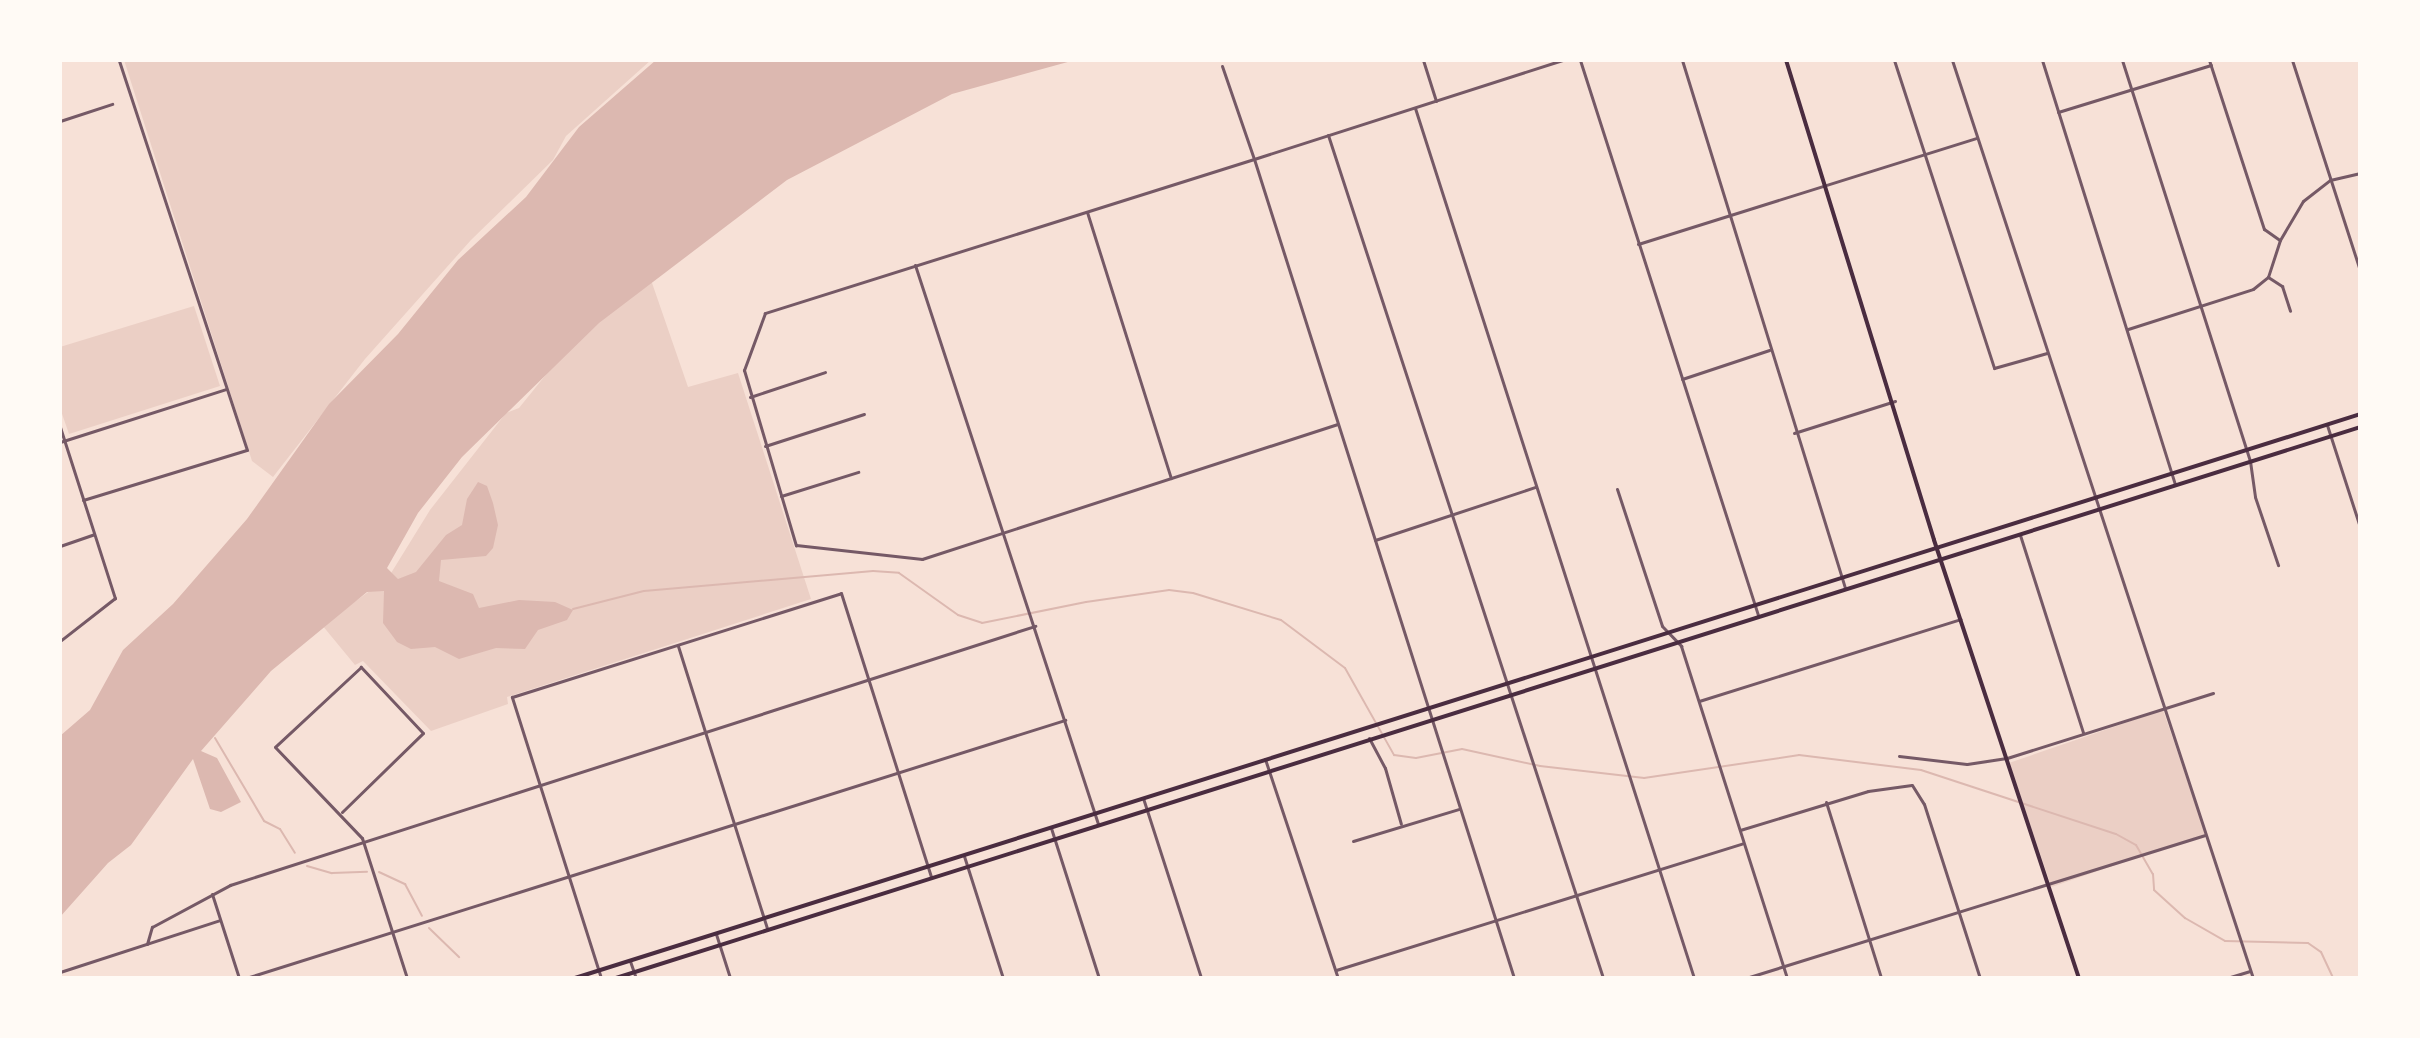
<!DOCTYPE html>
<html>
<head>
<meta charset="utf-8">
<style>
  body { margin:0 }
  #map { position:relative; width:2420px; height:1038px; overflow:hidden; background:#f7e1d7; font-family:Mulish,sans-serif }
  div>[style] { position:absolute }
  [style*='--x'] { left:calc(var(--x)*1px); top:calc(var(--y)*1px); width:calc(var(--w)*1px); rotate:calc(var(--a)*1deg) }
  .green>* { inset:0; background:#ebcfc5; transform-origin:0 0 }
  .water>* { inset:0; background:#dcb8b0 }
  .stream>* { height:2px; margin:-1px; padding:0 1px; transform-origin:1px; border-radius:1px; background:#dcb8b0 }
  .minor>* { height:3px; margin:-1.5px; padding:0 1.5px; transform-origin:1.5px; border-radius:1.5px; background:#755966 }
  .tertiary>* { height:3px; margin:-1.5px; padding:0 1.5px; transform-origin:1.5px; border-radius:1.5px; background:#755966 }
  .primary>* { height:4px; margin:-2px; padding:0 2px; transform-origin:2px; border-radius:2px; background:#4a2c40 }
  span { translate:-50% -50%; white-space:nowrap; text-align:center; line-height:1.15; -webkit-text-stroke:6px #fffaf5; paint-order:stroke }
  .frame { position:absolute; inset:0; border:62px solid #fffaf5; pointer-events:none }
</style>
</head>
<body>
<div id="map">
  <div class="green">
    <div style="clip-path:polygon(124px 60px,651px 60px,566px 136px,553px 160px,471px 240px,365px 359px,273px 477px,252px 461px)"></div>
    <div style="clip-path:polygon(651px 280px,688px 387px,738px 373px,811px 599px,507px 697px,508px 704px,431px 731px,363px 661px,355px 665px,322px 625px,388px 578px,430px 510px,506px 413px,519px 408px,578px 335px)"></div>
    <div style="clip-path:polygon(194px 306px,220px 386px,69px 434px,60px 408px,60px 347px)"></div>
    <div style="left:2163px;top:710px;width:131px;height:163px;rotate:71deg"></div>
  </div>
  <div class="water">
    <div style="clip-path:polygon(656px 60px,1075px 60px,952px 94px,787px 180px,599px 323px,462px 457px,418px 513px,387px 568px,398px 579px,416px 572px,446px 535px,462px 525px,467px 499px,478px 482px,487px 486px,493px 503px,498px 525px,493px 548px,486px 556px,441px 560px,439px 581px,473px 594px,479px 608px,519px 600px,555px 602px,573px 610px,567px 620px,538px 630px,525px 649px,496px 648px,459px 659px,435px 647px,411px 649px,397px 642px,383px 623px,384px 591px,367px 592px,271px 671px,201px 751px,217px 758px,241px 802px,221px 812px,210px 809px,193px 759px,131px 845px,108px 863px,60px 917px,60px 736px,90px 710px,123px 650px,173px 604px,247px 519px,329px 404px,398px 334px,458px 260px,526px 197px,579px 127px)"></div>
  </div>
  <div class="stream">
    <div style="--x:573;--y:609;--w:73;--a:-14.2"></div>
    <div style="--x:644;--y:591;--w:230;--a:-5"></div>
    <div style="--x:873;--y:571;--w:26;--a:4"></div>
    <div style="--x:899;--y:573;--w:72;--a:35.4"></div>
    <div style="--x:958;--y:615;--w:25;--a:18"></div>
    <div style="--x:982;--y:623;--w:106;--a:-11.4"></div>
    <div style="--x:1086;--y:602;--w:84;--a:-8.2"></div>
    <div style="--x:1169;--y:590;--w:24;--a:7"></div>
    <div style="--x:1193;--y:593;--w:92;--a:17.1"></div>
    <div style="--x:1281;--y:620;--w:80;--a:36.9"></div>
    <div style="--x:1345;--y:668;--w:100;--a:60.6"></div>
    <div style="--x:1394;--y:755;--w:22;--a:8"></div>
    <div style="--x:1416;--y:758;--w:47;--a:-11.1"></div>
    <div style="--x:1462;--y:749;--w:80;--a:12.3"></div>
    <div style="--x:1540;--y:766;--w:105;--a:6.6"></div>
    <div style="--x:1644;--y:778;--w:157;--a:-8.4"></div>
    <div style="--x:1799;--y:755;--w:123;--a:7"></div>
    <div style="--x:1921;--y:770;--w:205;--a:18.2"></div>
    <div style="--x:2116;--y:834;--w:23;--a:29"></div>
    <div style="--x:2136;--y:845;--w:34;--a:60"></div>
    <div style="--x:2153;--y:874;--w:16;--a:86"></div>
    <div style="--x:2154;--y:890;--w:42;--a:42.1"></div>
    <div style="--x:2185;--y:918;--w:46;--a:29.9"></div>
    <div style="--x:2225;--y:941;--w:83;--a:1.4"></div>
    <div style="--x:2308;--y:943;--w:16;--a:35"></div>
    <div style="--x:2321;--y:952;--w:29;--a:65"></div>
    <div style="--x:215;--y:738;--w:96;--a:59.4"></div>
    <div style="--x:264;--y:821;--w:18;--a:27"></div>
    <div style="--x:280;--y:829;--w:28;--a:58"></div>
    <div style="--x:307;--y:866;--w:26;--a:16"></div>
    <div style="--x:332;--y:873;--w:35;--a:-2"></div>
    <div style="--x:379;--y:872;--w:29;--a:25"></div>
    <div style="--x:405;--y:884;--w:36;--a:62"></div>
    <div style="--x:429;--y:928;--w:42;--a:44"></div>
  </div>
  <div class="minor">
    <div style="--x:1423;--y:60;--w:43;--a:72.4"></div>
    <div style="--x:1580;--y:60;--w:583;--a:72.22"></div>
    <div style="--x:1682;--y:60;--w:553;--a:72.84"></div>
    <div style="--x:1894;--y:60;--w:324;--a:72"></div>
    <div style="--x:1994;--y:368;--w:55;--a:-15.8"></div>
    <div style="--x:1952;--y:60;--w:966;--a:71.85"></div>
    <div style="--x:2042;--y:60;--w:445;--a:72.6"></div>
    <div style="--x:2122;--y:60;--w:421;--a:72.3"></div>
    <div style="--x:2250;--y:461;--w:36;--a:82"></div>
    <div style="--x:2255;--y:497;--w:72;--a:71.3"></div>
    <div style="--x:2209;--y:60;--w:178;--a:72"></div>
    <div style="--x:2264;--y:229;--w:19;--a:35"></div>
    <div style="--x:2280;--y:240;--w:39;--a:108"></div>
    <div style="--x:2268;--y:277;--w:17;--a:33"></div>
    <div style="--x:2282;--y:286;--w:26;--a:72"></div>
    <div style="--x:2292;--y:60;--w:222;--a:72.1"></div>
    <div style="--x:1222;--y:66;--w:98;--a:71"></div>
    <div style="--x:1254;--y:159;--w:513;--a:162.52"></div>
    <div style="--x:765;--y:313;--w:61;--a:110.2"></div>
    <div style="--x:744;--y:370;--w:183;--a:73.5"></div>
    <div style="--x:796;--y:545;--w:127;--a:6.3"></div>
    <div style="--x:922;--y:559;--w:437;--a:-18"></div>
    <div style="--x:1415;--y:108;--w:914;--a:72.22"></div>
    <div style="--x:2058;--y:112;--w:160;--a:-17.1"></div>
    <div style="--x:60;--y:121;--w:55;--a:-18.1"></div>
    <div style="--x:1328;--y:135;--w:887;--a:71.93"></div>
    <div style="--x:1087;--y:212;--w:279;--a:72.5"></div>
    <div style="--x:2280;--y:240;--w:45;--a:-59.5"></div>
    <div style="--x:2303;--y:201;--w:34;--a:-38"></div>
    <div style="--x:2330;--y:180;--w:31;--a:-13"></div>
    <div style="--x:1638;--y:244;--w:355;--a:-17.4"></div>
    <div style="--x:915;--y:265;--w:588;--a:71.87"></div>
    <div style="--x:2128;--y:329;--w:131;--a:-17.7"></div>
    <div style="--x:2253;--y:289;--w:19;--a:-39"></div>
    <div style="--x:1682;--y:379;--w:92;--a:-18.4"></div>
    <div style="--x:750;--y:397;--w:79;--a:-18.4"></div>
    <div style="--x:2327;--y:425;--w:107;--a:72.1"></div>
    <div style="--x:60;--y:427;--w:180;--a:72.2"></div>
    <div style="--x:115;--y:598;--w:70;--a:142"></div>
    <div style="--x:1794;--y:433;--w:106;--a:-17.6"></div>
    <div style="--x:60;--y:442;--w:174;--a:-17.7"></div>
    <div style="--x:765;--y:446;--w:104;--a:-17.9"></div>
    <div style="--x:1617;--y:489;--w:144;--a:71.8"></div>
    <div style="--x:1662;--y:626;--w:28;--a:46"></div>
    <div style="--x:1681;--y:646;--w:349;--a:72.3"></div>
    <div style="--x:781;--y:496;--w:81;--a:-17.3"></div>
    <div style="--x:83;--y:500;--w:171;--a:-17"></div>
    <div style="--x:247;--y:450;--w:410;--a:-108.2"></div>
    <div style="--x:2020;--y:535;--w:208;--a:72.3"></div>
    <div style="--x:1375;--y:540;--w:169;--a:-18.3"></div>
    <div style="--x:60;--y:546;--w:36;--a:-19"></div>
    <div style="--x:678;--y:646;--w:297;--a:72.5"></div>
    <div style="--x:1699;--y:701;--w:274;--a:-17.4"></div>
    <div style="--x:1369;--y:738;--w:34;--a:62"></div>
    <div style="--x:1385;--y:768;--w:58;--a:74.1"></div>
    <div style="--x:1899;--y:756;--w:68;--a:6.7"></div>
    <div style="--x:1967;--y:764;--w:40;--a:-8.5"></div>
    <div style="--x:2007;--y:758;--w:216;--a:-17.5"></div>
    <div style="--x:1265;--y:759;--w:231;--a:71.6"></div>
    <div style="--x:1143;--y:798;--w:189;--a:72.1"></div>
    <div style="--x:1826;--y:802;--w:184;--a:72.6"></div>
    <div style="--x:342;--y:812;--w:113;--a:-44.3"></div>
    <div style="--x:423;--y:733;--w:91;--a:-133.2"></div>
    <div style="--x:361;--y:667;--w:117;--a:137.1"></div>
    <div style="--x:275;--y:747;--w:126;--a:46.3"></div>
    <div style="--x:362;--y:838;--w:147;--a:72.2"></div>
    <div style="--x:1051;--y:828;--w:157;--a:72.3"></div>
    <div style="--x:1740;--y:830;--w:134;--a:-16.9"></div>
    <div style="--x:1868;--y:791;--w:44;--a:-7.8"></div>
    <div style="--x:1912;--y:785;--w:22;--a:58"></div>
    <div style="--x:1924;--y:804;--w:183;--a:72.2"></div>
    <div style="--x:1353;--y:841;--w:111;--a:-16.8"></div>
    <div style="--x:964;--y:856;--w:128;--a:72.3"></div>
    <div style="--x:212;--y:894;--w:88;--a:72.2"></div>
    <div style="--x:716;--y:934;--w:46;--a:72.3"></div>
    <div style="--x:147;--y:944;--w:18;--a:-74"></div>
    <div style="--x:152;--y:927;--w:89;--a:-28.3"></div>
    <div style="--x:230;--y:885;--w:846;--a:-17.84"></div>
    <div style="--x:630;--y:961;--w:18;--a:71"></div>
    <div style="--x:1336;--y:970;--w:426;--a:-17.3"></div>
    <div style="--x:60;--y:972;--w:168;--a:-18"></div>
    <div style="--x:246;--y:978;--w:859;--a:-17.49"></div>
    <div style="--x:601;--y:978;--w:295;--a:-107.6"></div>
    <div style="--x:512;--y:697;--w:345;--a:-17.5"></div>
    <div style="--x:841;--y:593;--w:298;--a:72.4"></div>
    <div style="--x:1746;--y:978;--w:480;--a:-17.3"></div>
    <div style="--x:2227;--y:978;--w:24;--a:-17"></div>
  </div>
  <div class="tertiary">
    <div style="--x:1514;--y:978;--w:859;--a:-107.61"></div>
    <div style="--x:1254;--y:159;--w:324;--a:-17.8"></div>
  </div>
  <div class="primary">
    <div style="--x:1786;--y:60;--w:502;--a:72.86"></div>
    <div style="--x:1934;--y:540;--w:461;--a:71.7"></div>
    <div style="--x:575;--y:978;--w:1872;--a:-17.53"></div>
    <div style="--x:616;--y:978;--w:1829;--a:-17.53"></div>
  </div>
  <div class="frame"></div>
</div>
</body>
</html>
